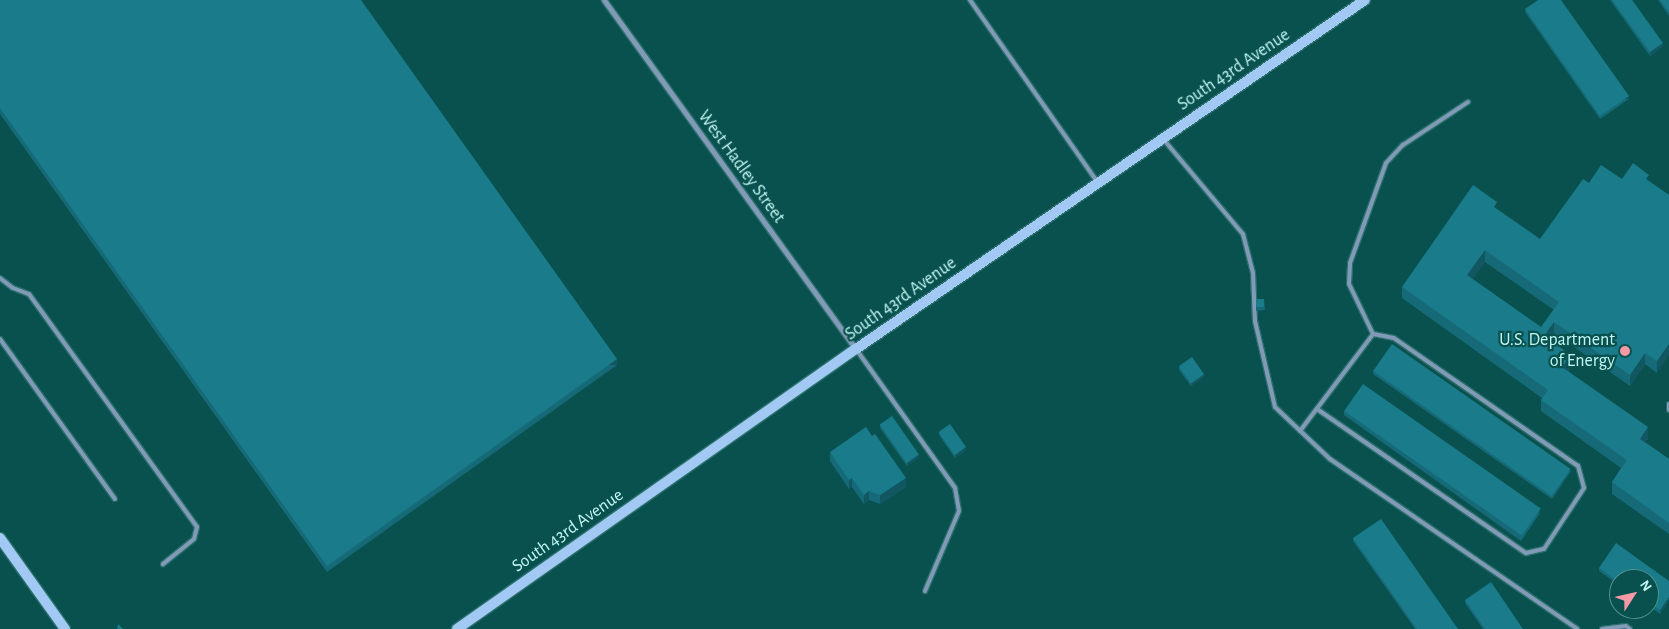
<!DOCTYPE html>
<html>
<head>
<meta charset="utf-8">
<style>
  body { margin:0 }
  #map { position:relative; width:1669px; height:629px; overflow:hidden; background:#09514f; font-family:"Alegreya Sans",sans-serif }
  div>[style] { position:absolute }
  [style*='--x'] { left:calc(var(--x)*1px); top:calc(var(--y)*1px); width:calc(var(--w)*1px); rotate:calc(var(--a)*1deg) }
  .roads { filter:drop-shadow(1px 0 #2a6f6c) drop-shadow(-1px 0 #2a6f6c) drop-shadow(0 1px #2a6f6c) drop-shadow(0 -1px #2a6f6c) }
  .lane>* { height:4px; margin:-2px; padding:0 2px; transform-origin:2px; border-radius:2px; background:#819ab5 }
  .street>* { height:5px; margin:-2.5px; padding:0 2.5px; transform-origin:2.5px; border-radius:2.5px; background:#819ab5 }
  .secondary>* { height:10px; margin:-5px; padding:0 5px; transform-origin:5px; border-radius:5px; background:#a1c9f3 }
  .wall>* { inset:0; background:#166a77 }
  .shaded-wall>* { inset:0; background:#125661; transform-origin:0 0 }
  .building>* { inset:0; background:#1a7b8a; transform-origin:0 0 }
  .dots>* { width:14px; height:14px; translate:-50% -50%; box-sizing:border-box; border:2px solid #09514f; border-radius:50% }
  span { translate:-50% -50%; white-space:nowrap; text-align:center; line-height:1.15; -webkit-text-stroke:4.5px #09514f; paint-order:stroke }
  .street-label { font-size:18px; color:#c1f6f2 }
  .poi-label { font-size:18px; color:#c1f6f2 }
  .right { translate:-100% -50%; text-align:right }
  .north { position:absolute; left:1609px; top:569px; width:50px; height:50px; box-sizing:border-box; background:#09514f; border:1px solid #539390; border-radius:50%; rotate:55deg; font-size:14px; font-weight:700; line-height:20px; text-align:center; color:#c1f6f2 }
  .north::after { content:''; display:block; margin:auto; width:18px; height:22px; background:#f49aa7; clip-path:polygon(50% 0,100% 100%,50% 72%,0 100%) }
</style>
</head>
<body>
<div id="map">
  <div class="roads">
    <div class="lane">
      <div style="--x:970;--y:0;--w:223;--a:55"></div>
      <div style="--x:1164;--y:140;--w:123;--a:50"></div>
      <div style="--x:1243;--y:234;--w:40;--a:75.6"></div>
      <div style="--x:1253;--y:273;--w:48;--a:87.6"></div>
      <div style="--x:1255;--y:321;--w:88;--a:76.9"></div>
      <div style="--x:1275;--y:407;--w:76;--a:43.4"></div>
      <div style="--x:1330;--y:459;--w:300;--a:34.5"></div>
      <div style="--x:0;--y:278;--w:16;--a:38"></div>
      <div style="--x:13;--y:288;--w:17;--a:21"></div>
      <div style="--x:29;--y:294;--w:287;--a:54.2"></div>
      <div style="--x:197;--y:527;--w:12;--a:104"></div>
      <div style="--x:194;--y:539;--w:40;--a:141"></div>
      <div style="--x:0;--y:339;--w:197;--a:54.3"></div>
      <div style="--x:856;--y:349;--w:171;--a:54.5"></div>
      <div style="--x:955;--y:488;--w:23;--a:80"></div>
      <div style="--x:959;--y:511;--w:87;--a:113"></div>
      <div style="--x:1669;--y:404;--w:6;--a:90"></div>
      <div style="--x:1317;--y:409;--w:254;--a:34.6"></div>
      <div style="--x:1526;--y:553;--w:18;--a:-13"></div>
      <div style="--x:1544;--y:549;--w:73;--a:-56.7"></div>
      <div style="--x:1584;--y:488;--w:23;--a:-105"></div>
      <div style="--x:1578;--y:466;--w:224;--a:-145.2"></div>
      <div style="--x:1394;--y:338;--w:21;--a:-169"></div>
      <div style="--x:1300;--y:431;--w:121;--a:-53"></div>
      <div style="--x:1373;--y:334;--w:55;--a:-115.6"></div>
      <div style="--x:1349;--y:284;--w:21;--a:-87"></div>
      <div style="--x:1350;--y:263;--w:106;--a:-70.2"></div>
      <div style="--x:1386;--y:163;--w:25;--a:-47"></div>
      <div style="--x:1403;--y:145;--w:78;--a:-33.5"></div>
      <div style="--x:1602;--y:629;--w:24;--a:-7"></div>
      <div style="--x:1626;--y:626;--w:5;--a:37"></div>
    </div>
    <div class="street">
      <div style="--x:604;--y:0;--w:430;--a:54.2"></div>
    </div>
    <div class="secondary">
      <div style="--x:0;--y:538;--w:112;--a:54.5"></div>
      <div style="--x:457;--y:629;--w:487;--a:-35.1"></div>
      <div style="--x:856;--y:349;--w:617;--a:-34.44"></div>
    </div>
  </div>
  <div class="wall">
    <div style="clip-path:polygon(0 0,617px 365px,327px 572px,0 114px)"></div>
    <div style="clip-path:polygon(1610px 0,1632px 0,1663px 46px,1650px 56px)"></div>
    <div style="clip-path:polygon(1658px 0,1669px 0,1669px 16px)"></div>
    <div style="clip-path:polygon(1525px 9px,1629px 99px,1600px 119px,1525px 12px)"></div>
    <div style="clip-path:polygon(evenodd,1622px 179px,1649px 182px,1669px 195px,1657px 373px,1645px 364px,1630px 386px,1554px 333px,1550px 340px,1571px 366px,1568px 371px,1648px 439px,1645px 442px,1669px 459px,1669px 534px,1612px 494px,1612px 482px,1621px 468px,1541px 411px,1541px 400px,1542px 398px,1402px 298px,1402px 287px,1497px 209px,1540px 239px,1589px 183px,1622px 179px,1485px 262px,1554px 310px,1541px 327px,1472px 279px,1485px 262px)"></div>
    <div style="clip-path:polygon(1256px 299px,1264px 299px,1265px 310px,1256px 311px)"></div>
    <div style="clip-path:polygon(1179px 366px,1204px 377px,1191px 386px,1179px 370px)"></div>
    <div style="clip-path:polygon(1373px 371px,1571px 471px,1552px 499px,1373px 374px)"></div>
    <div style="clip-path:polygon(1344px 411px,1540px 513px,1521px 541px,1344px 415px)"></div>
    <div style="clip-path:polygon(880px 425px,919px 457px,907px 466px,880px 428px)"></div>
    <div style="clip-path:polygon(939px 432px,966px 450px,955px 458px,939px 435px)"></div>
    <div style="clip-path:polygon(830px 452px,906px 487px,880px 504px,869px 500px,864px 504px,852px 487px,849px 489px,830px 461px)"></div>
    <div style="clip-path:polygon(1353px 538px,1458px 629px,1415px 629px,1353px 541px)"></div>
    <div style="clip-path:polygon(1599px 568px,1669px 581px,1669px 600px,1660px 614px,1649px 606px,1649px 579px,1619px 579px,1619px 585px,1599px 571px)"></div>
    <div style="clip-path:polygon(1465px 600px,1523px 629px,1483px 629px,1465px 603px)"></div>
  </div>
  <div class="shaded-wall">
    <div style="clip-path:polygon(1663px 43px,1663px 46px,1650px 56px,1650px 52px)"></div>
    <div style="left:1629px;top:96px;width:3px;height:35px;rotate:90deg"></div>
    <div style="clip-path:polygon(1485px 250px,1485px 262px,1467px 287px,1467px 275px)"></div>
    <div style="clip-path:polygon(1554px 322px,1554px 333px,1544px 348px,1544px 336px)"></div>
    <div style="clip-path:polygon(1669px 344px,1669px 355px,1657px 373px,1657px 361px)"></div>
    <div style="clip-path:polygon(1645px 353px,1645px 364px,1630px 386px,1630px 375px)"></div>
    <div style="clip-path:polygon(1571px 355px,1571px 366px,1562px 378px,1562px 367px)"></div>
    <div style="left:617px;top:359px;width:6px;height:356px;rotate:90deg"></div>
    <div style="clip-path:polygon(1204px 374px,1204px 377px,1191px 386px,1191px 383px)"></div>
    <div style="clip-path:polygon(1648px 427px,1648px 439px,1640px 450px,1640px 439px)"></div>
    <div style="clip-path:polygon(966px 447px,966px 450px,955px 458px,955px 455px)"></div>
    <div style="clip-path:polygon(919px 454px,919px 457px,907px 466px,907px 463px)"></div>
    <div style="left:1571px;top:468px;width:3px;height:34px;rotate:90deg"></div>
    <div style="clip-path:polygon(852px 478px,852px 487px,849px 489px,849px 480px)"></div>
    <div style="clip-path:polygon(906px 478px,906px 487px,880px 504px,880px 495px)"></div>
    <div style="clip-path:polygon(869px 491px,869px 500px,864px 504px,864px 495px)"></div>
    <div style="left:1540px;top:510px;width:3px;height:34px;rotate:90deg"></div>
    <div style="clip-path:polygon(1669px 597px,1669px 600px,1660px 614px,1660px 610px)"></div>
  </div>
  <div class="building">
    <div style="clip-path:polygon(0 0,361px 0,617px 359px,327px 566px,0 108px)"></div>
    <div style="clip-path:polygon(1538px 0,1561px 0,1629px 96px,1600px 116px,1525px 9px)"></div>
    <div style="clip-path:polygon(1612px 0,1632px 0,1663px 43px,1650px 52px)"></div>
    <div style="clip-path:polygon(1660px 0,1669px 0,1669px 12px)"></div>
    <div style="clip-path:polygon(evenodd,1633px 163px,1649px 175px,1646px 179px,1669px 195px,1669px 344px,1657px 361px,1645px 353px,1630px 375px,1554px 322px,1544px 336px,1571px 355px,1562px 367px,1648px 427px,1640px 439px,1669px 459px,1669px 523px,1612px 482px,1627px 460px,1541px 400px,1548px 390px,1402px 287px,1473px 185px,1497px 202px,1494px 207px,1540px 239px,1583px 179px,1589px 183px,1601px 165px,1622px 179px,1633px 163px,1485px 250px,1559px 302px,1541px 327px,1467px 275px,1485px 250px)"></div>
    <div style="left:1256px;top:299px;width:8px;height:8px"></div>
    <div style="left:1392px;top:344px;width:218px;height:33px;rotate:35deg"></div>
    <div style="left:1192px;top:357px;width:21px;height:16px;rotate:55deg"></div>
    <div style="left:1363px;top:384px;width:217px;height:33px;rotate:35deg"></div>
    <div style="left:892px;top:416px;width:47px;height:15px;rotate:55deg"></div>
    <div style="left:950px;top:424px;width:28px;height:14px;rotate:55deg"></div>
    <div style="clip-path:polygon(866px 427px,872px 436px,875px 434px,906px 478px,880px 495px,869px 491px,864px 495px,852px 478px,849px 480px,830px 452px)"></div>
    <div style="clip-path:polygon(1381px 519px,1458px 629px,1417px 629px,1353px 538px)"></div>
    <div style="clip-path:polygon(1616px 543px,1669px 581px,1669px 597px,1660px 610px,1649px 603px,1649px 579px,1619px 579px,1619px 582px,1599px 568px)"></div>
    <div style="clip-path:polygon(1491px 582px,1523px 629px,1485px 629px,1465px 600px)"></div>
    <div style="clip-path:polygon(118px 624px,123px 629px,117px 629px)"></div>
  </div>
  <div class="dots">
    <div style="left:1625px;top:351px;background:#f49aa7"></div>
  </div>
  <div class="street-label">
    <span style="left:1234px;top:70px;rotate:-34deg">South 43rd Avenue</span>
    <span style="left:741px;top:167px;rotate:54deg">West Hadley Street</span>
    <span style="left:901px;top:299px;rotate:-35deg">South 43rd Avenue</span>
    <span style="left:568px;top:531px;rotate:-35deg">South 43rd Avenue</span>
  </div>
  <div class="poi-label">
    <span class="right" style="left:1615px;top:351px">U.S. Department<br>of Energy</span>
  </div>
  <div class="north">N</div>
</div>
</body>
</html>
